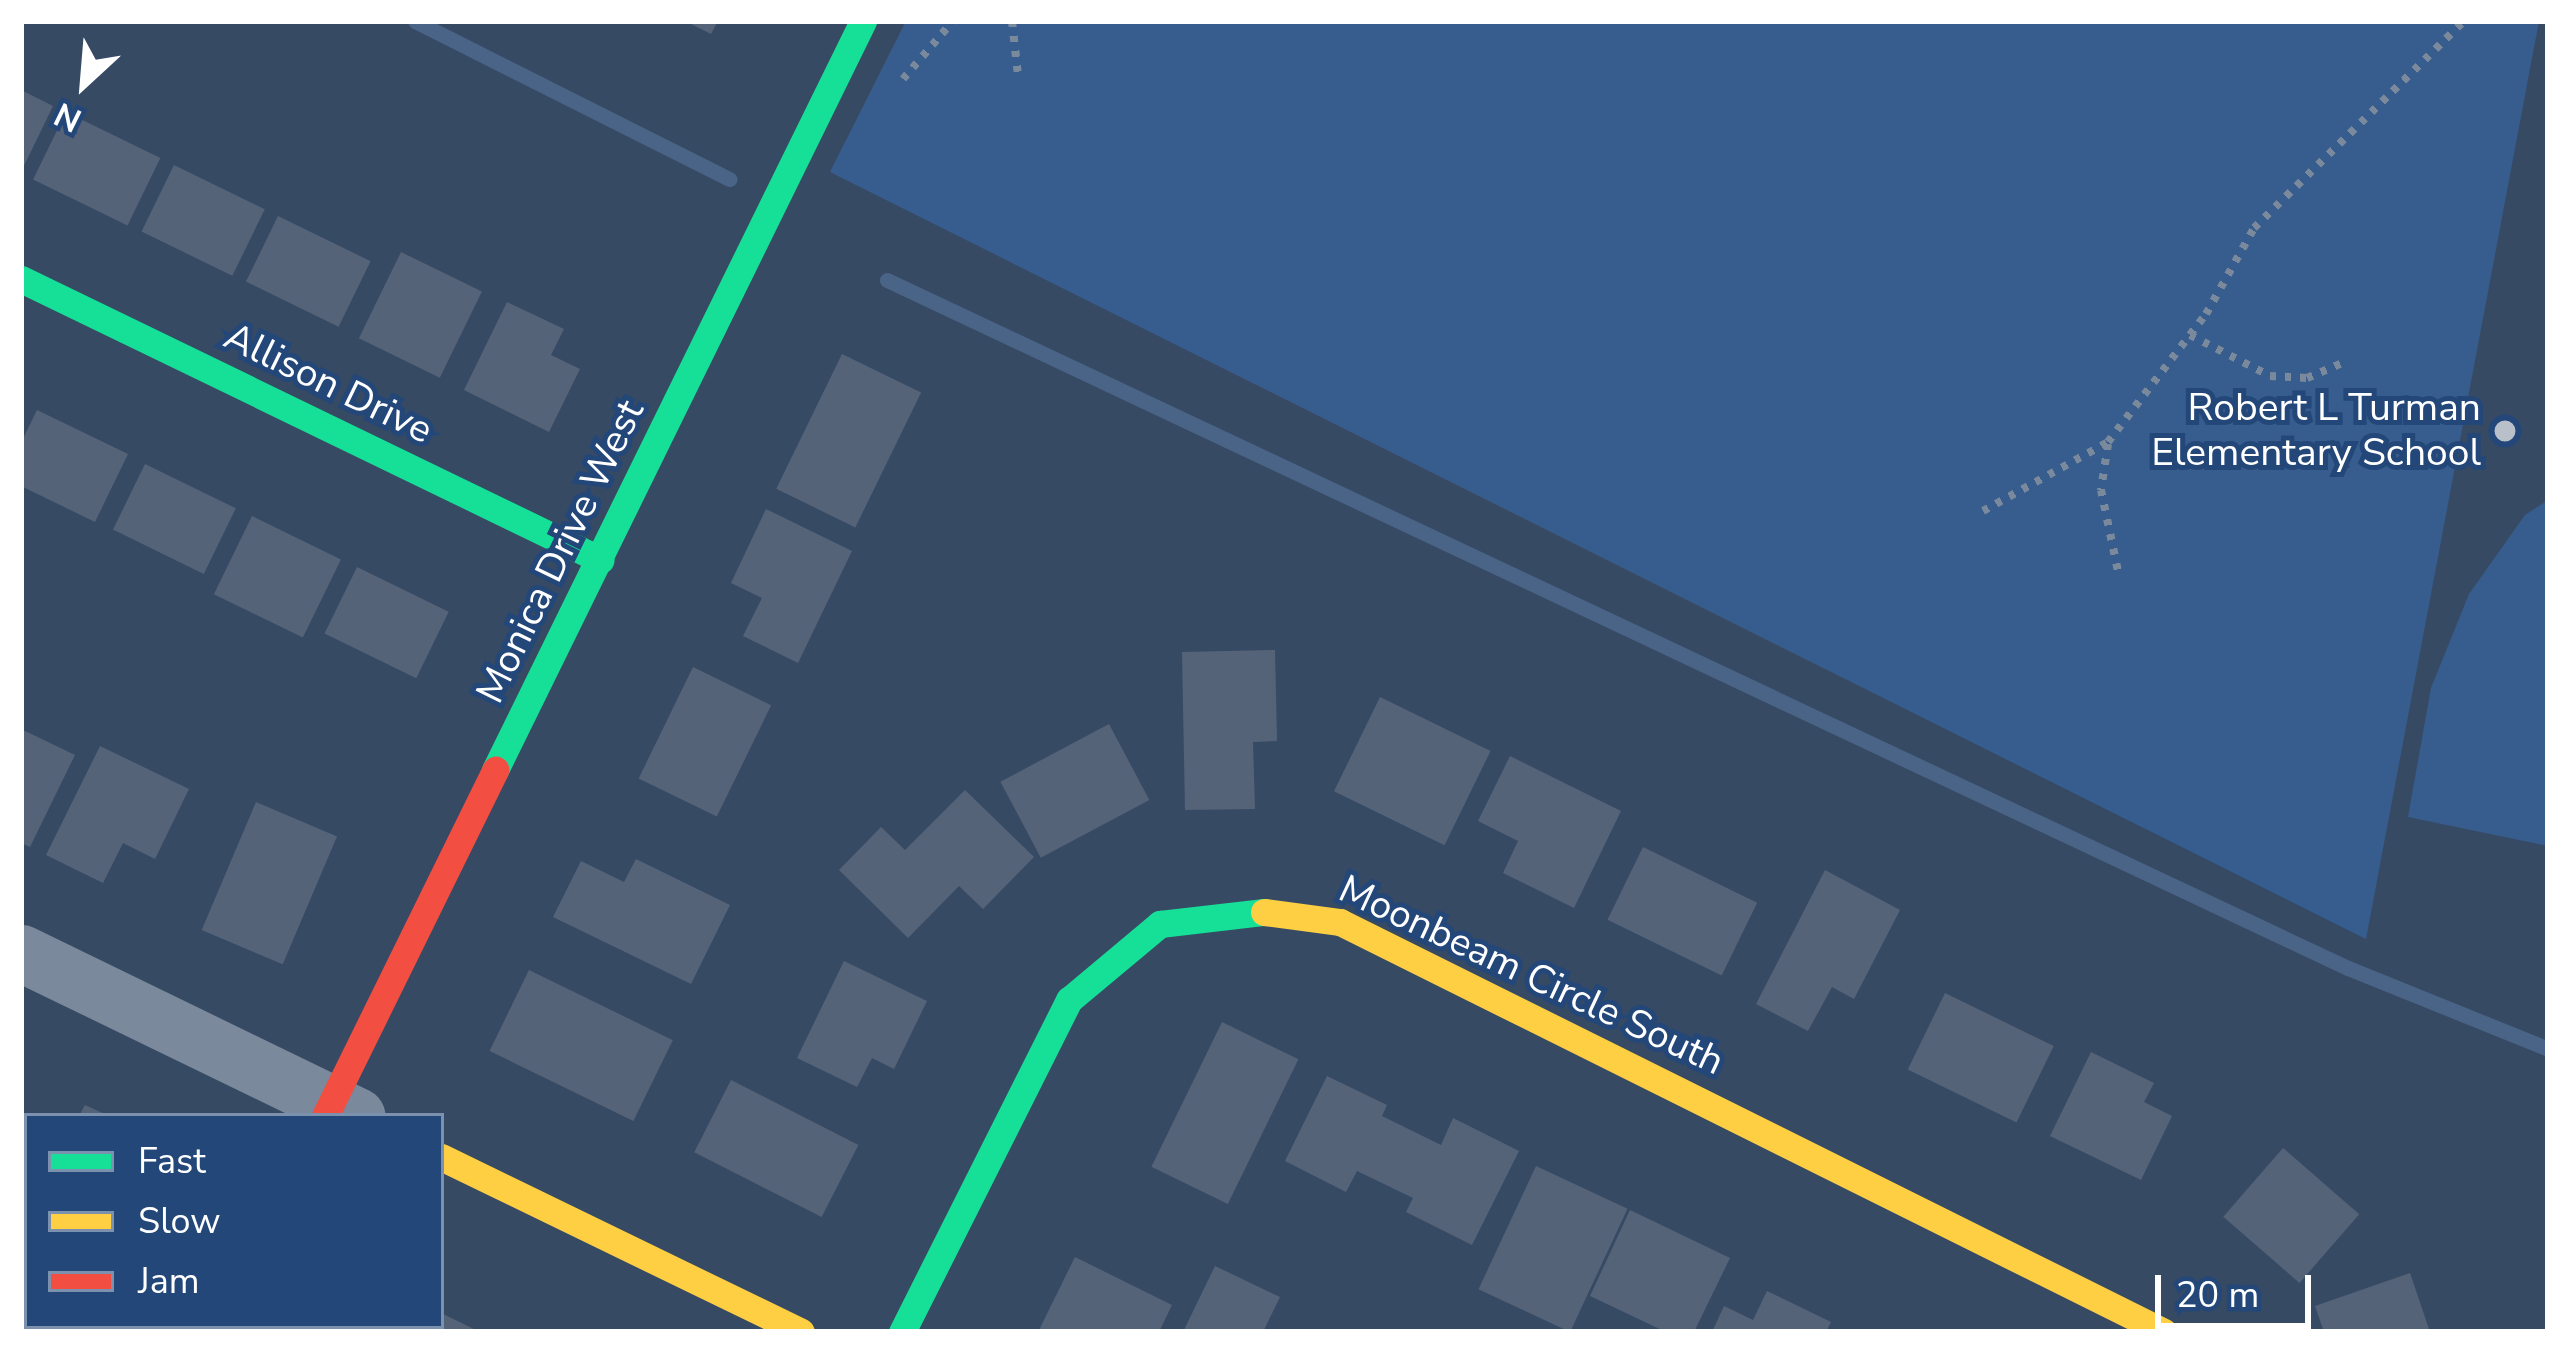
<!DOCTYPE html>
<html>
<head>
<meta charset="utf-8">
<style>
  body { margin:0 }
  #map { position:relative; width:2569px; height:1353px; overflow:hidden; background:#374a64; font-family:"Nunito Sans",sans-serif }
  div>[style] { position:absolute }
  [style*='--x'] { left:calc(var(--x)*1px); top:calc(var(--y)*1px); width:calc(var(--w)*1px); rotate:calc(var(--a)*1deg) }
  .green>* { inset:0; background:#375d8e }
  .stream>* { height:15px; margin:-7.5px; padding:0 7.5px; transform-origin:7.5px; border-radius:7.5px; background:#4a6487 }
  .building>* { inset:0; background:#546378; transform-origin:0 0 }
  .path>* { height:8px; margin-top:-4px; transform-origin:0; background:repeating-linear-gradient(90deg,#7a899b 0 6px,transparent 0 15px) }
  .street>* { height:57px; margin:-28.5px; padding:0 28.5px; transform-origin:28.5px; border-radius:28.5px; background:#7a899b }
  .fast>* { height:27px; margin:-13.5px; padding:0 13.5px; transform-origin:13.5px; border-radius:13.5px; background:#16e098 }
  .slow>* { height:27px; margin:-13.5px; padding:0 13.5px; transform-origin:13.5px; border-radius:13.5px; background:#ffcf43 }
  .jam>* { height:27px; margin:-13.5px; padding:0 13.5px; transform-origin:13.5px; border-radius:13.5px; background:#f24e42 }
  .dots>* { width:33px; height:33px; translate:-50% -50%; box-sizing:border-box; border:6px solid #234778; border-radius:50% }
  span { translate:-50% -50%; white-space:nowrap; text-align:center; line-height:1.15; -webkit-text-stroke:10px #234778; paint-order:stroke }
  .street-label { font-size:39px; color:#fff }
  .poi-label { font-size:39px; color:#fff }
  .right { translate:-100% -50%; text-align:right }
  .frame { position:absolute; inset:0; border:24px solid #fff; pointer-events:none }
  .legend { position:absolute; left:24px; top:1113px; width:420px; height:216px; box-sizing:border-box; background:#234778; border:3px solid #7b91ae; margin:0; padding:15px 21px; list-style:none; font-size:36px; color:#fff }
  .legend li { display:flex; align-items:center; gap:24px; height:60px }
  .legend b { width:60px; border:3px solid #7b91ae }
  .north { position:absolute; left:24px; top:24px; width:120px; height:120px; -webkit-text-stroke:9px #234778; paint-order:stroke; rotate:206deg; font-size:33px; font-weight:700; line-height:48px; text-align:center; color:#fff }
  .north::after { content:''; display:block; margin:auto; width:42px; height:54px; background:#fff; clip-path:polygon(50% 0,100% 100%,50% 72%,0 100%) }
  .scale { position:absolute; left:2155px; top:1275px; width:156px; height:54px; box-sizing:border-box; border:6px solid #fff; border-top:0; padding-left:15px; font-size:36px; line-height:42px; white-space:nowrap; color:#fff; -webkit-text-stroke:9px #234778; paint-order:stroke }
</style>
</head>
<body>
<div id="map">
  <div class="green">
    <div style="clip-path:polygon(906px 21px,2539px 21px,2366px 939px,830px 172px)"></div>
    <div style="clip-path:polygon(2548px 500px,2548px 846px,2408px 817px,2431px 688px,2469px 594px,2525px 515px)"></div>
  </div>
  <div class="stream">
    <div style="--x:415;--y:21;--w:352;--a:26.7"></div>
    <div style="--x:887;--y:280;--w:1615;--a:25.22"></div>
    <div style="--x:2348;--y:968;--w:216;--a:22"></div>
  </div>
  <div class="building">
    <div style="clip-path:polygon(685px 21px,718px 21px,711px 34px)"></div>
    <div style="clip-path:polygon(21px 90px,53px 106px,21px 172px)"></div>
    <div style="left:66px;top:112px;width:105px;height:75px;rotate:26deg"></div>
    <div style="left:174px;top:165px;width:101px;height:74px;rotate:26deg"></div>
    <div style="left:278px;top:216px;width:103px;height:73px;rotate:26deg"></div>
    <div style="left:401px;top:252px;width:90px;height:96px;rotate:26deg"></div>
    <div style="clip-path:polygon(507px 302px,564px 329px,551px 355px,580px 369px,549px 432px,464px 390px)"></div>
    <div style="left:842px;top:354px;width:88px;height:150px;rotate:26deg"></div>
    <div style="clip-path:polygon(37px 410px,128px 454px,95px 522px,21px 486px,21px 443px)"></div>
    <div style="left:145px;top:464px;width:101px;height:73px;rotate:26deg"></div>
    <div style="clip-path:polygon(766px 509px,852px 551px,798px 663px,743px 636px,762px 598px,731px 583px)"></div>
    <div style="left:252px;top:516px;width:99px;height:87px;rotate:26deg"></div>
    <div style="left:357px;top:567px;width:102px;height:74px;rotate:26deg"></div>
    <div style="clip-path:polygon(1275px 650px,1277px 741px,1253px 742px,1255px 809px,1185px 810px,1182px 652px)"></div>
    <div style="left:693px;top:667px;width:87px;height:124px;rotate:26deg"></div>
    <div style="left:1380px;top:697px;width:123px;height:105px;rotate:26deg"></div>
    <div style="left:1109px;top:724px;width:86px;height:123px;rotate:62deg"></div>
    <div style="clip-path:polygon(21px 729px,75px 755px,30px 847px,21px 843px)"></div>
    <div style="clip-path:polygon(100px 746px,189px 789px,155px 859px,123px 843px,103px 883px,46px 855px)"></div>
    <div style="clip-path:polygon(1510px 756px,1621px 811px,1574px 908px,1503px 873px,1518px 841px,1478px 821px)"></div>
    <div style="clip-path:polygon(965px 790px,1034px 857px,983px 909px,959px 886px,908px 938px,839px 870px,881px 827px,905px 850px)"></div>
    <div style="left:256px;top:802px;width:88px;height:139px;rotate:23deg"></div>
    <div style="left:1643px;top:847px;width:127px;height:81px;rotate:26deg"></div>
    <div style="clip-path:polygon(636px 859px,730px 905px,691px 984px,553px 917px,581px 861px,624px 882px)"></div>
    <div style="clip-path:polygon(1825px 870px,1900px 910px,1854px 999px,1832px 987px,1808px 1031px,1756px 1004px)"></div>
    <div style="clip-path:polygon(844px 961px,927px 1001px,894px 1069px,872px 1058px,857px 1087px,797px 1058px)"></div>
    <div style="left:529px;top:970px;width:160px;height:90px;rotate:26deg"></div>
    <div style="left:1945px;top:993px;width:121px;height:85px;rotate:26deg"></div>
    <div style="left:1222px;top:1022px;width:85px;height:161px;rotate:26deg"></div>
    <div style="clip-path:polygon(2091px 1052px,2154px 1083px,2144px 1102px,2172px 1116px,2141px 1180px,2050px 1136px)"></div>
    <div style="clip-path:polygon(1327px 1076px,1387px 1105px,1382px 1116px,1441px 1145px,1453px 1118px,1519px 1151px,1472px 1245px,1406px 1212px,1413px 1198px,1357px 1171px,1346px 1192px,1285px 1161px)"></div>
    <div style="left:731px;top:1080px;width:143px;height:81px;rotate:27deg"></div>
    <div style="clip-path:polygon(85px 1105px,109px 1116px,79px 1116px)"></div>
    <div style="left:2283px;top:1148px;width:101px;height:91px;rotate:41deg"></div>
    <div style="left:1536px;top:1166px;width:101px;height:136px;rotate:25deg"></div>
    <div style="clip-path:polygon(1630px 1210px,1730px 1258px,1694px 1332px,1666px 1332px,1590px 1296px)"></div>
    <div style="clip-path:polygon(1075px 1257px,1172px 1305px,1159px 1332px,1038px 1332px)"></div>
    <div style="clip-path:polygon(1215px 1266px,1280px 1297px,1263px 1332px,1183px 1332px)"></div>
    <div style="clip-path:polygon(2410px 1273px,2430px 1332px,2324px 1332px,2315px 1306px)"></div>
    <div style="clip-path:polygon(1767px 1291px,1831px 1322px,1826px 1332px,1712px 1332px,1724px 1306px,1753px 1320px)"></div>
    <div style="clip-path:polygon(21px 1309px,27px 1326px,52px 1326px,51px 1332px,21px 1332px)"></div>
    <div style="clip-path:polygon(441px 1313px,480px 1332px,371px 1332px,441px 1326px)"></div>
  </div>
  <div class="path">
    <div style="--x:1012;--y:21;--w:54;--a:83.7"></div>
    <div style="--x:903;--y:79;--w:77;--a:-49.2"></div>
    <div style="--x:2190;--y:335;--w:90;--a:27.1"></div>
    <div style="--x:2270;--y:376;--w:37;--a:3"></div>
    <div style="--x:2307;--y:378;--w:38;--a:-23"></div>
    <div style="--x:2108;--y:444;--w:47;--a:98.7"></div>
    <div style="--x:2101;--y:490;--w:88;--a:78.2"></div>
    <div style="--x:1983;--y:511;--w:143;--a:-28.9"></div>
    <div style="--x:2108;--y:442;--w:161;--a:-52.6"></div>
    <div style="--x:2206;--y:314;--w:98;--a:-60.8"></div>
    <div style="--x:2254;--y:228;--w:295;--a:-44.6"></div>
  </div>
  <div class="street">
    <div style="--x:21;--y:953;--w:373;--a:25.9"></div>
  </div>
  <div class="fast">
    <div style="--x:21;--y:279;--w:644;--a:25.85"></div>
    <div style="--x:495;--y:770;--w:835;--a:-63.83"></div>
    <div style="--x:902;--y:1332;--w:372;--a:-63.3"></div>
    <div style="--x:1069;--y:1000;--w:119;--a:-39.9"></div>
    <div style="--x:1160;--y:924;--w:105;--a:-6.6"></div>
  </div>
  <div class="slow">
    <div style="--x:1264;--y:912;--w:77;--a:7.5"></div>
    <div style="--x:1340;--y:922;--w:920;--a:26.45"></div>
    <div style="--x:441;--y:1157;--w:400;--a:25.9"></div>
    <div style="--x:222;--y:1332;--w:6;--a:-72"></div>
  </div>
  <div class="jam">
    <div style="--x:325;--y:1116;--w:386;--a:-63.8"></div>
  </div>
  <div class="dots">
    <div style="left:2505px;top:431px;background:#b9c0c9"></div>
  </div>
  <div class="street-label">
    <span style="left:328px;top:384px;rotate:26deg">Allison Drive</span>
    <span style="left:561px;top:552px;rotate:-64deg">Monica Drive West</span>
    <span style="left:1531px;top:976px;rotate:25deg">Moonbeam Circle South</span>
  </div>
  <div class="poi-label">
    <span class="right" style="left:2481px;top:431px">Robert L Turman<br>Elementary School</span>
  </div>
  <div class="frame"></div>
  <ul class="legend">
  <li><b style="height:15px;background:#16e098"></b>Fast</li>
  <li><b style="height:15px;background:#ffcf43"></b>Slow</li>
  <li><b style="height:15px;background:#f24e42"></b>Jam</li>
  </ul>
  <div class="north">N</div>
  <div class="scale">20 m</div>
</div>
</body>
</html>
